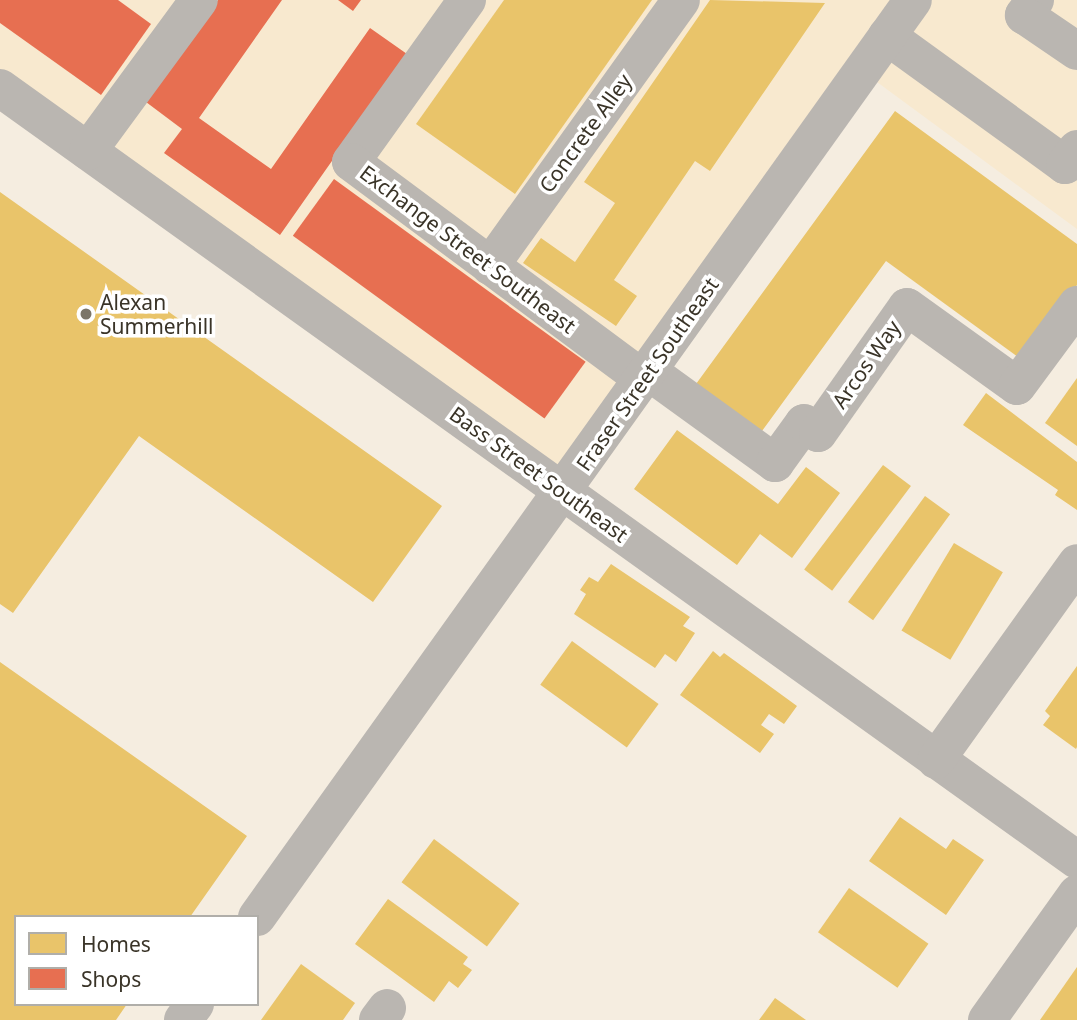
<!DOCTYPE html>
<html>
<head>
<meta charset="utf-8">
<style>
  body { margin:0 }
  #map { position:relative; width:1077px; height:1020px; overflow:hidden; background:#f5ede0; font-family:"Noto Sans",sans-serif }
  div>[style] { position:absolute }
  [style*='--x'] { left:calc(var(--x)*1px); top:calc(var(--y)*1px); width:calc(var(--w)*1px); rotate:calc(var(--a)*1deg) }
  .built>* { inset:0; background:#f8e9cf }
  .homes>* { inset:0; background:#e9c46a; transform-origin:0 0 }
  .shops>* { inset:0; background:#e76f51; transform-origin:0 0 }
  .minor>* { height:38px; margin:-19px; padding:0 19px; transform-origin:19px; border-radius:19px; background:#bab6b1 }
  .dots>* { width:19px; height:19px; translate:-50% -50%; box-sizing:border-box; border:4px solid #fff; border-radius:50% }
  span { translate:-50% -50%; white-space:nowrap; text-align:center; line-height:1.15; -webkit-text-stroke:7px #fff; paint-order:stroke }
  .street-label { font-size:21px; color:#3a3428 }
  .poi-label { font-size:21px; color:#3a3428 }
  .left { translate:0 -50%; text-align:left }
  .legend { position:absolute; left:14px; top:915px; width:245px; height:91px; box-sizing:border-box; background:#fff; border:2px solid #b0aea9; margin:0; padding:9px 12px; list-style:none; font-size:21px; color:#3a3428 }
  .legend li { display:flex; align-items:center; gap:14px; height:35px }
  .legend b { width:35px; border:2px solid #b0aea9 }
</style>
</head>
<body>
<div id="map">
  <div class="built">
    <div style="clip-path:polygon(0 0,1077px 0,1077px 229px,862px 71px,563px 492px,0 88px)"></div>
  </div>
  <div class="homes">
    <div style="clip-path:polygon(504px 0,652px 0,515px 194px,416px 124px)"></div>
    <div style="clip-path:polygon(710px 0,825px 3px,710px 171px,695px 161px,614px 280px,637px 296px,616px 326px,523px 263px,541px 238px,575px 262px,615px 203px,584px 182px)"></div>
    <div style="clip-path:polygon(895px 111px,1077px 244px,1077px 285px,1022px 360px,886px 261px,762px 431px,696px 384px)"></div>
    <div style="clip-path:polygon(0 192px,442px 506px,373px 602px,139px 436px,13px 613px,0 604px)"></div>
    <div style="clip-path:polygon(1077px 378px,1077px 446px,1045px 423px)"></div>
    <div style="clip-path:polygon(986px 393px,1077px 462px,1077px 510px,1055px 495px,1058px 490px,963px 425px)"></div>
    <div style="clip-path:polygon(677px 430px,778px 504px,806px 467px,840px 493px,792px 558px,760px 534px,737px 565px,634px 489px)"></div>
    <div style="left:883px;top:465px;width:35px;height:131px;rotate:37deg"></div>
    <div style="left:925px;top:496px;width:31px;height:131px;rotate:36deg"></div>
    <div style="left:954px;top:543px;width:57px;height:102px;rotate:31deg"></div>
    <div style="clip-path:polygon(611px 564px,690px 617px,683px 626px,695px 633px,676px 662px,665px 654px,655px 668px,574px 614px,586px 594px,580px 590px,589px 577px,598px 582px)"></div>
    <div style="left:572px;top:641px;width:107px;height:54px;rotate:36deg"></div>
    <div style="clip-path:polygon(713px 651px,720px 657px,724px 653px,797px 706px,784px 724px,769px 714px,761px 725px,774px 734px,760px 753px,680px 695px)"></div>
    <div style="clip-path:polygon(0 662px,247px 836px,190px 917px,16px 917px,16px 1004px,127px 1004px,116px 1020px,0 1020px)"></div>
    <div style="clip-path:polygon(1077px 666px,1077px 747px,1076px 749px,1043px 725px,1050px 716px,1045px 711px)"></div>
    <div style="clip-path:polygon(900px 817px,946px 849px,953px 839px,984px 860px,946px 915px,869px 861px)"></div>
    <div style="left:434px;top:839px;width:107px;height:54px;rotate:37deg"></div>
    <div style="left:849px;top:888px;width:97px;height:54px;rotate:35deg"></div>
    <div style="clip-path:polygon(388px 899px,468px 957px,463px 964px,472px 970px,458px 988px,449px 981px,434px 1002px,355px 944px)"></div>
    <div style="clip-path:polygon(301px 964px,355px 1003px,343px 1020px,261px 1020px)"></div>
    <div style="clip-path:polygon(1077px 967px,1077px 1020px,1040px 1020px)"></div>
    <div style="clip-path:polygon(775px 998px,806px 1020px,759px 1020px)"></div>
  </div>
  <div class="shops">
    <div style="clip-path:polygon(0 0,118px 0,151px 24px,101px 95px,0 23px)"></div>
    <div style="clip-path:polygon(218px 0,282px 0,199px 118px,271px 169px,370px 28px,407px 54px,280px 235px,164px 153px,182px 129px,146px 102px)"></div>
    <div style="clip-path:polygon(338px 0,361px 0,353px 11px)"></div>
    <div style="left:334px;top:179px;width:311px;height:70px;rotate:36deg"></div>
  </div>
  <div class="minor">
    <div style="--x:467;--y:0;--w:199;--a:125.6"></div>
    <div style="--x:351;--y:162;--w:364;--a:36.6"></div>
    <div style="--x:1035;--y:0;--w:19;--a:126"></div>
    <div style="--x:1024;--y:15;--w:64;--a:34.2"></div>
    <div style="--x:887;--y:36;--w:220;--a:35.9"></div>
    <div style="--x:1065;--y:165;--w:20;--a:-53"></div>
    <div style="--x:0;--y:88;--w:1325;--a:35.63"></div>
    <div style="--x:88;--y:151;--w:187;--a:-53.7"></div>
    <div style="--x:490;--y:266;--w:327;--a:-54.3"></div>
    <div style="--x:648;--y:371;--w:157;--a:35.9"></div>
    <div style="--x:775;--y:463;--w:49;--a:-54.1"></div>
    <div style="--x:804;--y:423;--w:17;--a:36"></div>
    <div style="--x:818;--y:433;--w:154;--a:-54.8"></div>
    <div style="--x:907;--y:307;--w:135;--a:35.7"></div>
    <div style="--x:1017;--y:386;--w:101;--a:-53.5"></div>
    <div style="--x:936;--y:760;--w:242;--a:-54.4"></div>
    <div style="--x:257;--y:917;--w:1127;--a:-54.42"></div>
    <div style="--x:183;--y:1020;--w:20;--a:-53"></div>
    <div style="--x:378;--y:1020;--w:15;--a:-53"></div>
    <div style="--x:987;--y:1020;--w:155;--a:-54.5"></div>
  </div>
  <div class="dots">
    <div style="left:86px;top:314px;background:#7b7568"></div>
  </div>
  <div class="street-label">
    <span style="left:585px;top:133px;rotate:-54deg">Concrete Alley</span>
    <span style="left:468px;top:249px;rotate:37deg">Exchange Street Southeast</span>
    <span style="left:866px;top:364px;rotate:-55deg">Arcos Way</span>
    <span style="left:647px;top:374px;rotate:-55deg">Fraser Street Southeast</span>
    <span style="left:539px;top:474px;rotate:36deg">Bass Street Southeast</span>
  </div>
  <div class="poi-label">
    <span class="left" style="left:100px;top:314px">Alexan<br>Summerhill</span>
  </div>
  <ul class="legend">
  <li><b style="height:19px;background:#e9c46a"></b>Homes</li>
  <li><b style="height:19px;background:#e76f51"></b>Shops</li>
  </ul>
</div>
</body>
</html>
